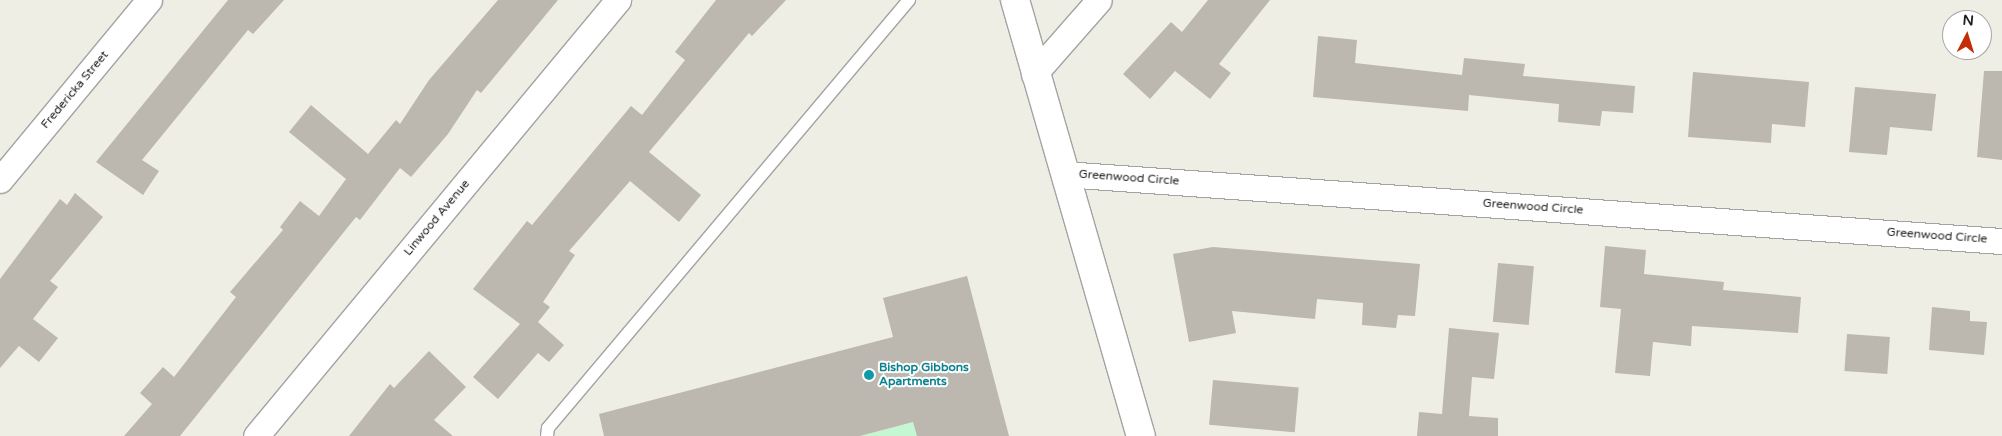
<!DOCTYPE html>
<html>
<head>
<meta charset="utf-8">
<style>
  body { margin:0 }
  #map { position:relative; width:2002px; height:436px; overflow:hidden; background:#efeee5; font-family:"Varela Round",sans-serif }
  div>[style] { position:absolute }
  [style*='--x'] { left:calc(var(--x)*1px); top:calc(var(--y)*1px); width:calc(var(--w)*1px); rotate:calc(var(--a)*1deg) }
  .park>* { inset:0; background:#c4f7d2 }
  .building>* { inset:0; background:#bcb7af; transform-origin:0 0 }
  .roads { filter:drop-shadow(1px 0 #a3a3a3) drop-shadow(-1px 0 #a3a3a3) drop-shadow(0 1px #a3a3a3) drop-shadow(0 -1px #a3a3a3) }
  .service>* { height:12px; margin:-6px; padding:0 6px; transform-origin:6px; border-radius:6px; background:#fff }
  .minor>* { height:25px; margin:-12.5px; padding:0 12.5px; transform-origin:12.5px; border-radius:12.5px; background:#fff }
  .tertiary>* { height:28px; margin:-14px; padding:0 14px; transform-origin:14px; border-radius:14px; background:#fff }
  .dots>* { width:14px; height:14px; translate:-50% -50%; box-sizing:border-box; border:2px solid #fff; border-radius:50% }
  span { translate:-50% -50%; white-space:nowrap; text-align:center; line-height:1.15; -webkit-text-stroke:4px #fff; paint-order:stroke }
  .street-label { font-size:12px; color:#1f1f1f }
  .culture-label { font-size:12px; color:#0d838f; font-weight:700 }
  .left { translate:0 -50%; text-align:left }
  .north { position:absolute; left:1942px; top:10px; width:50px; height:50px; box-sizing:border-box; background:#fff; border:1px solid #a5a5a5; border-radius:50%; rotate:5deg; font-size:14px; font-weight:700; line-height:20px; text-align:center; color:#1f1f1f }
  .north::after { content:''; display:block; margin:auto; width:18px; height:22px; background:#c52d08; clip-path:polygon(50% 0,100% 100%,50% 72%,0 100%) }
</style>
</head>
<body>
<div id="map">
  <div class="park">
    <div style="clip-path:polygon(913px 422px,917px 436px,860px 436px)"></div>
  </div>
  <div class="building">
    <div style="clip-path:polygon(228px 0,284px 0,253px 34px,248px 30px,142px 160px,159px 171px,143px 195px,96px 162px)"></div>
    <div style="clip-path:polygon(498px 0,558px 0,481px 93px,477px 90px,448px 134px,411px 177px,400px 168px,360px 220px,356px 217px,180px 436px,124px 436px,152px 404px,140px 393px,163px 367px,174px 377px,236px 297px,230px 292px,283px 230px,280px 227px,300px 201px,319px 216px,346px 179px,289px 132px,311px 105px,368px 154px,396px 120px,400px 124px,429px 80px)"></div>
    <div style="clip-path:polygon(716px 0,786px 0,752px 36px,749px 33px,649px 152px,701px 195px,679px 222px,630px 181px,569px 251px,575px 255px,543px 302px,550px 307px,538px 322px,564px 345px,549px 362px,538px 353px,498px 399px,473px 377px,520px 324px,473px 289px,527px 221px,532px 225px,631px 106px,642px 115px,685px 60px,675px 52px)"></div>
    <div style="clip-path:polygon(1208px 0,1270px 0,1219px 64px,1231px 73px,1210px 99px,1175px 71px,1150px 99px,1123px 74px,1171px 22px,1182px 32px)"></div>
    <div style="clip-path:polygon(1318px 36px,1357px 40px,1355px 63px,1462px 75px,1464px 58px,1525px 64px,1523px 76px,1635px 86px,1633px 113px,1602px 111px,1600px 126px,1558px 122px,1559px 104px,1469px 95px,1468px 111px,1313px 97px)"></div>
    <div style="clip-path:polygon(1984px 71px,2002px 71px,2002px 160px,1977px 157px)"></div>
    <div style="clip-path:polygon(1693px 72px,1809px 82px,1805px 127px,1772px 124px,1771px 143px,1688px 137px)"></div>
    <div style="clip-path:polygon(1855px 87px,1936px 94px,1932px 131px,1890px 127px,1887px 155px,1849px 152px)"></div>
    <div style="clip-path:polygon(75px 193px,103px 217px,50px 281px,58px 287px,33px 319px,58px 338px,39px 362px,19px 346px,0 368px,0 279px,60px 199px,67px 205px)"></div>
    <div style="clip-path:polygon(1605px 246px,1646px 250px,1644px 274px,1724px 282px,1723px 290px,1801px 297px,1798px 333px,1692px 326px,1691px 346px,1653px 342px,1650px 376px,1615px 373px,1621px 309px,1600px 307px)"></div>
    <div style="clip-path:polygon(1213px 247px,1420px 264px,1415px 316px,1398px 315px,1396px 328px,1362px 325px,1363px 303px,1317px 299px,1315px 319px,1232px 311px,1236px 333px,1189px 342px,1173px 254px)"></div>
    <div style="left:1498px;top:263px;width:36px;height:59px;rotate:5deg"></div>
    <div style="clip-path:polygon(967px 276px,1009px 436px,917px 436px,913px 422px,860px 436px,604px 436px,599px 414px,893px 337px,883px 298px)"></div>
    <div style="clip-path:polygon(1932px 307px,1970px 311px,1970px 321px,1987px 322px,1984px 355px,1929px 350px)"></div>
    <div style="clip-path:polygon(1449px 328px,1499px 333px,1494px 379px,1472px 377px,1469px 416px,1498px 418px,1498px 436px,1417px 436px,1419px 412px,1442px 414px)"></div>
    <div style="left:1847px;top:334px;width:43px;height:37px;rotate:4deg"></div>
    <div style="clip-path:polygon(429px 351px,466px 387px,434px 420px,453px 436px,349px 436px,390px 384px,394px 388px)"></div>
    <div style="left:1213px;top:380px;width:86px;height:45px;rotate:5deg"></div>
  </div>
  <div class="roads">
    <div class="service">
      <div style="--x:547;--y:436;--w:8;--a:-83"></div>
      <div style="--x:548;--y:428;--w:560;--a:-49.85"></div>
    </div>
    <div class="minor">
      <div style="--x:1034;--y:74;--w:98;--a:-48.7"></div>
      <div style="--x:1064;--y:174;--w:940;--a:4.09"></div>
      <div style="--x:0;--y:180;--w:234;--a:-50.4"></div>
      <div style="--x:256;--y:436;--w:567;--a:-50.3"></div>
    </div>
    <div class="tertiary">
      <div style="--x:1015;--y:0;--w:454;--a:73.9"></div>
    </div>
  </div>
  <div class="dots">
    <div style="left:869px;top:375px;background:#0f9aa8"></div>
  </div>
  <div class="street-label">
    <span style="left:75px;top:90px;rotate:-50deg">Fredericka Street</span>
    <span style="left:1129px;top:178px;rotate:4deg">Greenwood Circle</span>
    <span style="left:1533px;top:207px;rotate:4deg">Greenwood Circle</span>
    <span style="left:437px;top:218px;rotate:-50deg">Linwood Avenue</span>
    <span style="left:1937px;top:236px;rotate:4deg">Greenwood Circle</span>
  </div>
  <div class="culture-label">
    <span class="left" style="left:879px;top:375px">Bishop Gibbons<br>Apartments</span>
  </div>
  <div class="north">N</div>
</div>
</body>
</html>
